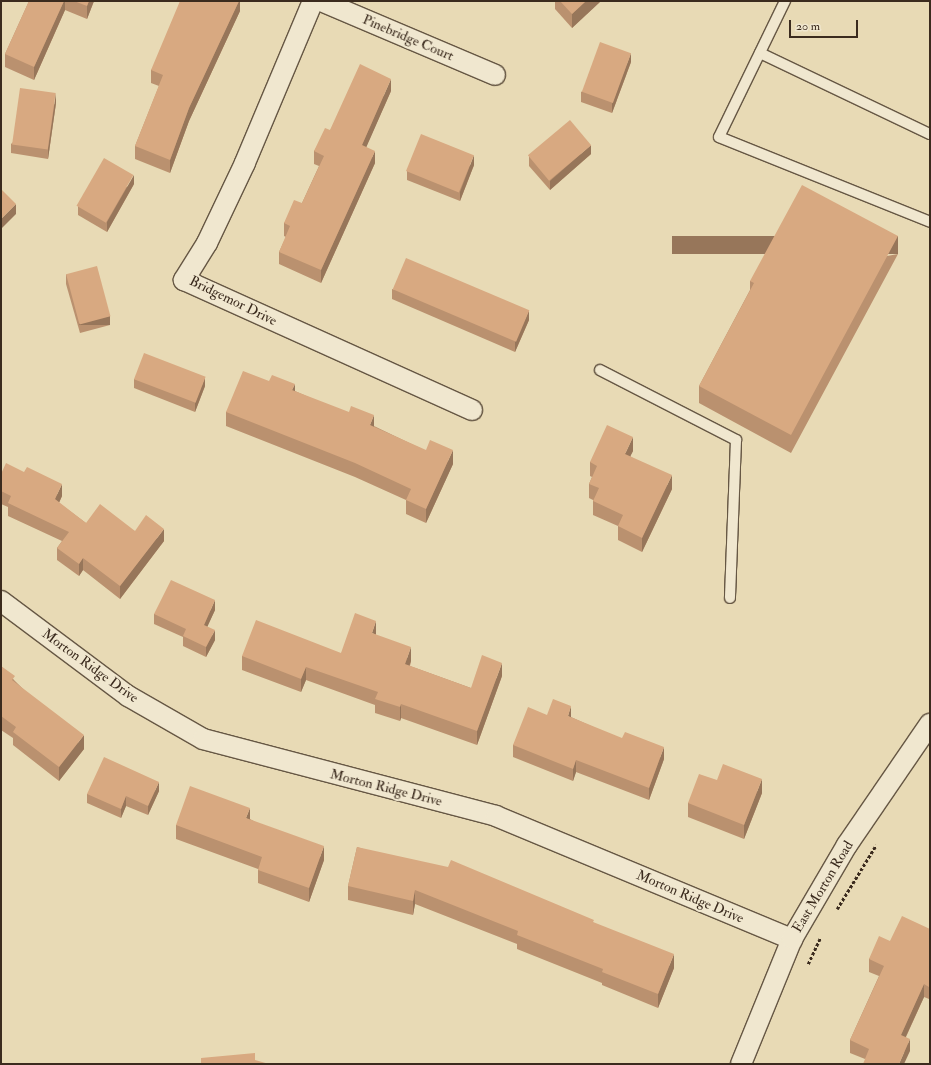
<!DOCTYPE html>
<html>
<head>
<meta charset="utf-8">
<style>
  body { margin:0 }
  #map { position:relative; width:931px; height:1065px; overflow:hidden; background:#e8dab5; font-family:"IM FELL Double Pica",serif }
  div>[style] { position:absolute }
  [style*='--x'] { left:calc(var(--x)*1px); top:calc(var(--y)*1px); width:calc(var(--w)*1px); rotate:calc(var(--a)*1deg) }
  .path>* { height:2.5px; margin-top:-1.25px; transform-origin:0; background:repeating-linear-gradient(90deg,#3b2b1e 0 3px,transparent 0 5px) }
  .roads { filter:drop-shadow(1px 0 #665744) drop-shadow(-1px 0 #665744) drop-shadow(0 1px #665744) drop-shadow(0 -1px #665744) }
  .service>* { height:10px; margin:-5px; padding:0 5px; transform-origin:5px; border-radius:5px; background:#f0e7cf }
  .minor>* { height:20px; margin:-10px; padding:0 10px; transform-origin:10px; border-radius:10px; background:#f0e7cf }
  .wall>* { inset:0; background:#ba916f }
  .shaded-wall>* { inset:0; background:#97765a; transform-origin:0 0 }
  .building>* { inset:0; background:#d8a981; transform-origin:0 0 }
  span { translate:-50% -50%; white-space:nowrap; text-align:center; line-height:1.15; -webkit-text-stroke:4px #f0e7cf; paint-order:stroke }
  .street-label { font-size:14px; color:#3b2b1e }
  .frame { position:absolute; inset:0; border:2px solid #3b2b1e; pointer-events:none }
  .scale { position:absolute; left:789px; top:20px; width:69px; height:18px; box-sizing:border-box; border:2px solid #3b2b1e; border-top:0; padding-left:5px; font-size:12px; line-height:14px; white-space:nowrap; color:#3b2b1e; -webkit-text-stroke:3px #f0e7cf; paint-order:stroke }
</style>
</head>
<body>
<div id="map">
  <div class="path">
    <div style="--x:837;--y:909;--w:75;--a:-58.6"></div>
    <div style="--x:808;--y:964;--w:29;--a:-65"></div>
  </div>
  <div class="roads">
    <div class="service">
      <div style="--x:785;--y:1;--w:151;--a:115.9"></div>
      <div style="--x:719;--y:137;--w:227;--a:21.9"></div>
      <div style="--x:760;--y:53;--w:188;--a:25.5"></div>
      <div style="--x:600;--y:370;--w:153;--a:27.2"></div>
      <div style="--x:736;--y:440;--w:158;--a:92.2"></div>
    </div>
    <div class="minor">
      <div style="--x:313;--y:1;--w:176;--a:112.8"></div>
      <div style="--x:245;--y:163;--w:89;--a:115.4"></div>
      <div style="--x:207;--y:243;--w:44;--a:121.9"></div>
      <div style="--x:184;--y:280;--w:316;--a:24.3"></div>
      <div style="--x:321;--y:1;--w:189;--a:23"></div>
      <div style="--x:1;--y:601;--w:159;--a:36.8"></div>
      <div style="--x:128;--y:696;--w:86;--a:29.8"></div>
      <div style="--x:203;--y:739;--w:303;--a:14.7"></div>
      <div style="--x:496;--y:816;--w:321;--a:22.6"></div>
      <div style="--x:741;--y:1064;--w:135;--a:-67.8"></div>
      <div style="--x:792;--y:939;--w:109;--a:-59.7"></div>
      <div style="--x:847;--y:845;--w:147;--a:-55.6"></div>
    </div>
  </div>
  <div class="wall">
    <div style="clip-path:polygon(29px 1px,94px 1px,87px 19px,65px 10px,34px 80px,5px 67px,5px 54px)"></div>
    <div style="clip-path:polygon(240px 1px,240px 11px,189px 121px,170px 173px,135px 159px,135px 146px,159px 86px,151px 83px,151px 70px)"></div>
    <div style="clip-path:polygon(555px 1px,601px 1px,572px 28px,555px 9px)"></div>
    <div style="clip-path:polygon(631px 62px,612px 113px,581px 102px,581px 92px)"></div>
    <div style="clip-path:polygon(391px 91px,366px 147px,375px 163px,321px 283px,279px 264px,279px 252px,286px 237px,284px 236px,284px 223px,302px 203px,319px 166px,314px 164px,314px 151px,330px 130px)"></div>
    <div style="clip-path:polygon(56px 103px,48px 159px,11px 153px,11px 144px)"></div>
    <div style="clip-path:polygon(591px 154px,550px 190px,529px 166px,529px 156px)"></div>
    <div style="clip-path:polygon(474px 165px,460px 201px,407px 180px,407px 171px)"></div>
    <div style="clip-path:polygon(134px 184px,107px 232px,78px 215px,78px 206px)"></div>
    <div style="clip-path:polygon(898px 254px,791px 453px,699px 403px,699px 386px,750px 290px,750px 281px)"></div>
    <div style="clip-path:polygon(66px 274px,110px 325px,80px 333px,66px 284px)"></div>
    <div style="clip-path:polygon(392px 289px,529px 320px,515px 352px,392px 299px)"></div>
    <div style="clip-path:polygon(134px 379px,205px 386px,195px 412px,134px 388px)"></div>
    <div style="clip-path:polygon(269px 381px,295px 391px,374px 426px,453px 464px,426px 523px,406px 514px,406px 500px,355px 477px,226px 426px,226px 412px)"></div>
    <div style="clip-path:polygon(633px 451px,630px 456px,672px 489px,642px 552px,618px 540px,618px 526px,593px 515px,593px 500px,589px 498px,589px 484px,592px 477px,590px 476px,590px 462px)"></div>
    <div style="clip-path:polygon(1px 474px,62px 496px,59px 503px,86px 523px,135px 531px,164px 541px,120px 599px,83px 570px,79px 576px,57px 560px,57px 548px,62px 541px,8px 516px,8px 507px,1px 504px)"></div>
    <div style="clip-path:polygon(215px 610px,207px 627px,215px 640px,206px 657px,183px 646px,183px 637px,154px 624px,154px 614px)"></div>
    <div style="clip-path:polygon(376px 635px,411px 661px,410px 666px,471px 688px,502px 676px,477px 745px,401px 718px,400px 721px,375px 713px,375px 705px,306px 680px,301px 692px,242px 670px,242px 656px,341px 653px)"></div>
    <div style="clip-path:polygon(1px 666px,15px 681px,84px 749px,59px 781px,13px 745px,13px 738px,1px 730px)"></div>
    <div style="clip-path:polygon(547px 715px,571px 717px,664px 759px,649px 800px,576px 772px,573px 781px,513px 757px,513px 745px)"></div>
    <div style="clip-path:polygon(717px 780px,762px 793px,744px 839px,688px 817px,688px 803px)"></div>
    <div style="clip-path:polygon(159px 791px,148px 815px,126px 806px,121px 818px,87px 803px,87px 794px)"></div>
    <div style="clip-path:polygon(250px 819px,324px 860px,309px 902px,258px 883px,258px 869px,176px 839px,176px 825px)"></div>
    <div style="clip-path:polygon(357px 847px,594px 923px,674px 968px,658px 1008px,602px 985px,602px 983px,517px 949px,517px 944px,415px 904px,413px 915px,348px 900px,348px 886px)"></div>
    <div style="clip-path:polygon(930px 929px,930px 998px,929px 999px,924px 997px,906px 1037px,910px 1051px,865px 1059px,850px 1053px,850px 1040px,879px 976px,869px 972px,869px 959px,890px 941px)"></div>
  </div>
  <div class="shaded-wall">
    <div style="clip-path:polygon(64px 1px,65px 1px,65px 10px,34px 80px,34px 67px)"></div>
    <div style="clip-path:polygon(89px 1px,94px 1px,87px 19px,87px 6px)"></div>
    <div style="clip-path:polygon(239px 1px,240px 1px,240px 11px,189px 121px,170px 173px,170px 160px,189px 108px)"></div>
    <div style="clip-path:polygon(586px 1px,601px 1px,572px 28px,572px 14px)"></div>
    <div style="clip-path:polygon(631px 53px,631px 62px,612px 113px,612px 104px)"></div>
    <div style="clip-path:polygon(391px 79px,391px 91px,362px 157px,362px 145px)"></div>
    <div style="clip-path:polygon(56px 93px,56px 103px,48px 159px,48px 149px)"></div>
    <div style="clip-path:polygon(591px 145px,591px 154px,550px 190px,550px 181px)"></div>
    <div style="clip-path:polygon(375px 151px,375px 163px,321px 283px,321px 270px)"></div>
    <div style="clip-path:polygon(474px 155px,474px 165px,460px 201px,460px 192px)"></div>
    <div style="clip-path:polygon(134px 175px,134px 184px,107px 232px,107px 222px)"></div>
    <div style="clip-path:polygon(16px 204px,16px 214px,1px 229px,1px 219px)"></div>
    <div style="left:898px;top:236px;width:18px;height:226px;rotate:90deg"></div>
    <div style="clip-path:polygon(529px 310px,529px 320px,515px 352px,515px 342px)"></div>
    <div style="left:110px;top:316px;width:9px;height:31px;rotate:90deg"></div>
    <div style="clip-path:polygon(205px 377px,205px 386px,195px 412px,195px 403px)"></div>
    <div style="clip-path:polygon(295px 384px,295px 397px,292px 390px)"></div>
    <div style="clip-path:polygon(374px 415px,374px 429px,370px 425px)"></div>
    <div style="clip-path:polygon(633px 437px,633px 451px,625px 467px,625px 454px)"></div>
    <div style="clip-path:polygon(453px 450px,453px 464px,426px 523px,426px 509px)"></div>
    <div style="clip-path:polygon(672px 475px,672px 489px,642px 552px,642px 538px)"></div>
    <div style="clip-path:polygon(62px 484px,62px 496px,55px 511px,55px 499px)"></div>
    <div style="clip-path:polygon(164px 529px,164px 541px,120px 599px,120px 586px)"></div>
    <div style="clip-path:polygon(83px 558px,83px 570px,79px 576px,79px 564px)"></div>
    <div style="clip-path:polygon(215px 600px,215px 610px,204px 634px,204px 625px)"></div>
    <div style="clip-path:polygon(376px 621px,376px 635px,372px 633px)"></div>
    <div style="clip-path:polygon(215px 630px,215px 640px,206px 657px,206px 647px)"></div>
    <div style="clip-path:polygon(411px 647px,411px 661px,405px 678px,405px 664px)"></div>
    <div style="clip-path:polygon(502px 663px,502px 676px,477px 745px,477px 731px)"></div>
    <div style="clip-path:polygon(306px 667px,306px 680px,301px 692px,301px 679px)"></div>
    <div style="clip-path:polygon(401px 704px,401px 718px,400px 721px,400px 707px)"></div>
    <div style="clip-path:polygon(571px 706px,571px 718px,568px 716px)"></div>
    <div style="clip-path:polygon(84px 735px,84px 749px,59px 781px,59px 767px)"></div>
    <div style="clip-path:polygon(664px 747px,664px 759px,649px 800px,649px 788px)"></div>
    <div style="clip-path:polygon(576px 760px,576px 772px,573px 781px,573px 769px)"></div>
    <div style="clip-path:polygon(762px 779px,762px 793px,744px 839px,744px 825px)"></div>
    <div style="clip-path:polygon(159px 782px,159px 791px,148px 815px,148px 806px)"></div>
    <div style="clip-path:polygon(126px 796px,126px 806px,121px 818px,121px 809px)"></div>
    <div style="clip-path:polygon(250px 808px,250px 822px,246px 818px)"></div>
    <div style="clip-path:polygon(324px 846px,324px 860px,309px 902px,309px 888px)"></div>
    <div style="clip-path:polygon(415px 890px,415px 904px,413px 915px,413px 901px)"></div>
    <div style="clip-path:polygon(674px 954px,674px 968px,658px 1008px,658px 994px)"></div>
    <div style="clip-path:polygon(924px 984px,924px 997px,901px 1047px,901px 1035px)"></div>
    <div style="clip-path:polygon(930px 985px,930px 998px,929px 999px,929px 987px)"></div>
    <div style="clip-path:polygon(910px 1039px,910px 1051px,904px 1064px,899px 1064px)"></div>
  </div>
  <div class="building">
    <div style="clip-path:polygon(29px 1px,64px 1px,34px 67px,5px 54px)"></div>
    <div style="clip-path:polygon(74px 1px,89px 1px,87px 6px)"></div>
    <div style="clip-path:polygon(180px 1px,239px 1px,189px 108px,170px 160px,135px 146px,163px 75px,151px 70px)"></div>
    <div style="clip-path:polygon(560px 1px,586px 1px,572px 14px)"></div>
    <div style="left:600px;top:42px;width:33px;height:53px;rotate:20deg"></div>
    <div style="clip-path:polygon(360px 64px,391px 79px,362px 145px,375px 151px,321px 270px,279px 252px,290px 226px,284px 223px,294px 200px,302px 203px,324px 156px,314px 151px,325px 128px,330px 130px)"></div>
    <div style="left:20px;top:88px;width:36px;height:57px;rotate:8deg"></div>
    <div style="left:570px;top:120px;width:33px;height:55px;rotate:50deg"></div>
    <div style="left:421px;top:134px;width:57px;height:40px;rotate:22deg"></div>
    <div style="left:104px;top:158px;width:34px;height:55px;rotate:30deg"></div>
    <div style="clip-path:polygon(802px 185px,898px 236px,791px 435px,699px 386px,754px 283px,750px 281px)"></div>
    <div style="clip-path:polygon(1px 189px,16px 204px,1px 219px)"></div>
    <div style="left:406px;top:258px;width:134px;height:34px;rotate:23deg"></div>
    <div style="left:97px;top:266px;width:52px;height:32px;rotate:75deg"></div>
    <div style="left:144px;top:353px;width:66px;height:28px;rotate:21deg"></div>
    <div style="clip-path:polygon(243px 371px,269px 381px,272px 375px,295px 384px,292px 390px,349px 412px,351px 406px,374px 415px,370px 425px,426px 450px,430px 440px,453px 450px,426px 509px,406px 500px,411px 489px,355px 463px,226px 412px)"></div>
    <div style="clip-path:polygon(607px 425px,633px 437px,625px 454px,672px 475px,642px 538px,618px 526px,623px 515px,593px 501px,599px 488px,589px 484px,597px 466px,590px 462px)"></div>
    <div style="clip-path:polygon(6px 463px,24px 472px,27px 467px,62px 484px,55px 499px,86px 523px,100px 504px,135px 531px,146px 515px,164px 529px,120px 586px,83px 558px,79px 564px,57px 548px,69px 532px,8px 503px,11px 496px,1px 491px,1px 474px)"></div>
    <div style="clip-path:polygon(171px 580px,215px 600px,204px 625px,215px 630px,206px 647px,183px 636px,186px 629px,154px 614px)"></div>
    <div style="clip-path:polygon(355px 613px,376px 621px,372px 633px,411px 647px,405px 664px,471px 688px,482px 655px,502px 663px,477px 731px,401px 704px,400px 707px,375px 699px,378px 692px,306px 667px,301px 679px,242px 656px,256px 620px,341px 653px)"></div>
    <div style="clip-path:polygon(1px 666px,15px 676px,12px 680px,84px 735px,59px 767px,13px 732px,16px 727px,1px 716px)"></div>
    <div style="clip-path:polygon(553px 699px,571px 706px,568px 716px,622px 738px,625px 732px,664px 747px,649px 788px,576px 760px,573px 769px,513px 745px,528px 707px,547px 715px)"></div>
    <div style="clip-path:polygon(104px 757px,159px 782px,148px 806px,126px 796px,121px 809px,87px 794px)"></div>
    <div style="clip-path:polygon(723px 764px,762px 779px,744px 825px,688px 803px,699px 774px,717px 780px)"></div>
    <div style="clip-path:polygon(190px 786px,250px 808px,246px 818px,324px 846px,309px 888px,258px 870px,262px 857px,176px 825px)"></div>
    <div style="clip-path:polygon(357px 847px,448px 867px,451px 860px,594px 920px,593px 922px,674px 954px,658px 994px,602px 972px,603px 969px,517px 935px,518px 931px,415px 890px,413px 901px,348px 886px)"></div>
    <div style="clip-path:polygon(902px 916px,930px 929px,930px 985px,929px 987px,924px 984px,901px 1035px,910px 1039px,899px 1064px,863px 1064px,869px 1049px,850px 1040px,884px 966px,869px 959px,879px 936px,890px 941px)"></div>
    <div style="clip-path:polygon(255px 1053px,255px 1060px,269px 1064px,201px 1064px,201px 1058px)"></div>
  </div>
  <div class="street-label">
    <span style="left:408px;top:38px;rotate:23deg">Pinebridge Court</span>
    <span style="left:233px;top:301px;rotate:26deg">Bridgemor Drive</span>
    <span style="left:90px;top:666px;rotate:36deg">Morton Ridge Drive</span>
    <span style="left:386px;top:788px;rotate:14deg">Morton Ridge Drive</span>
    <span style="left:823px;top:887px;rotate:-59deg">East Morton Road</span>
    <span style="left:690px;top:897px;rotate:23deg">Morton Ridge Drive</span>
  </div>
  <div class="frame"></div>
  <div class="scale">20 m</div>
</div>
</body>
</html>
